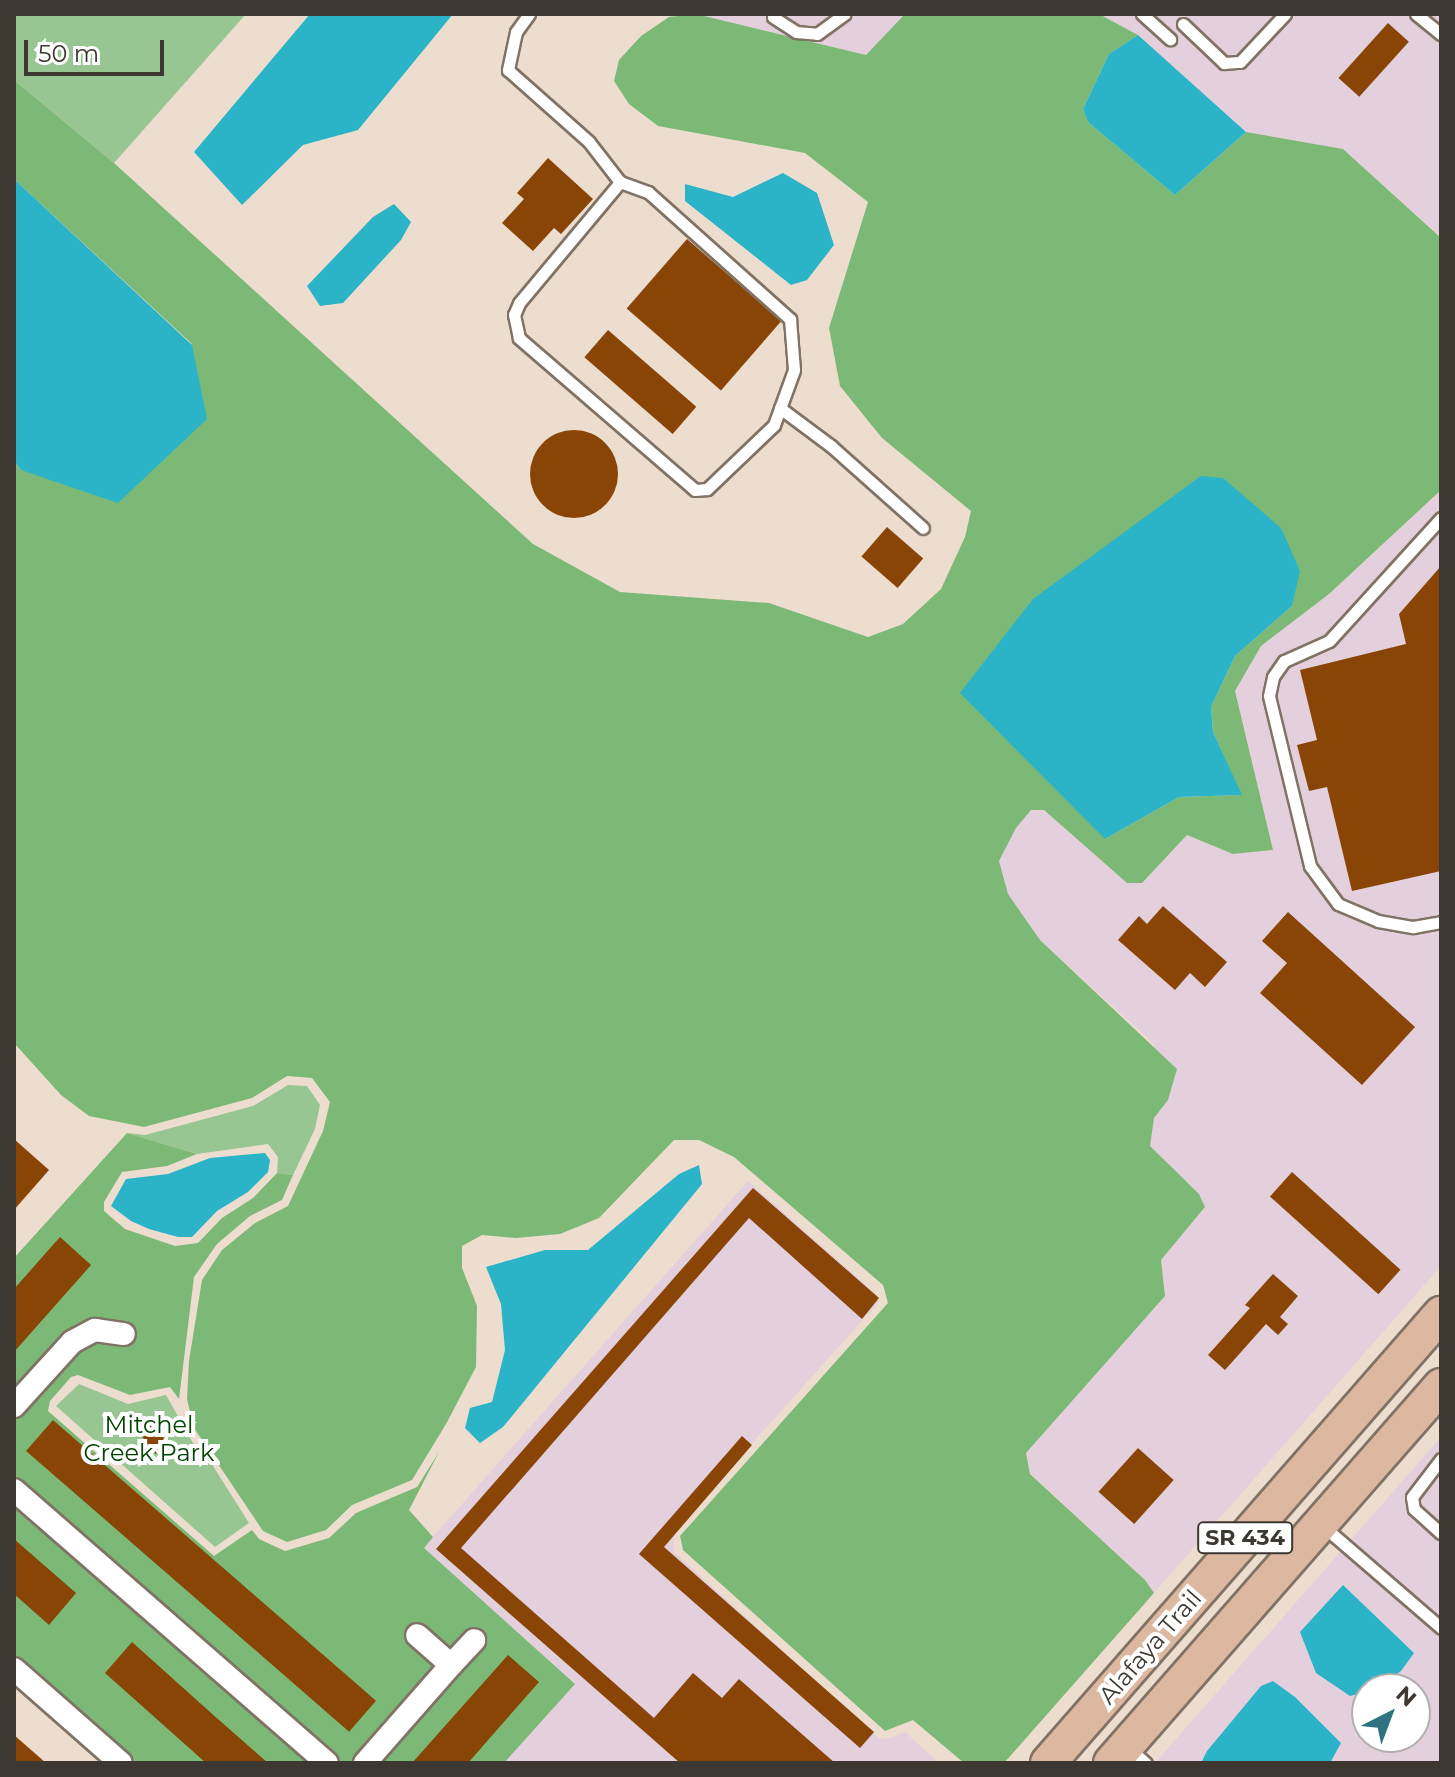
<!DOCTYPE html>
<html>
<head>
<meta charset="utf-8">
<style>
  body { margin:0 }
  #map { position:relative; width:1455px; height:1777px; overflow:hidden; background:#edddcf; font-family:Montserrat,sans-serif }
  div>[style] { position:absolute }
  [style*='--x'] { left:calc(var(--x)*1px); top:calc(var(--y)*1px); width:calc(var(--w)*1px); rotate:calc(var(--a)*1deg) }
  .commercial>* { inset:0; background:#e4cfdd }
  .green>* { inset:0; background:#97c692 }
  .forest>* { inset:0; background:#7cb976 }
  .water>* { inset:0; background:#2bb3c7 }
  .building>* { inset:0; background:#884506; transform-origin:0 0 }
  .round { border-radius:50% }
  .roads { filter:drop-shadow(2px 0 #807265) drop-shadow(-2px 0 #807265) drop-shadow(0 2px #807265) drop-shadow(0 -2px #807265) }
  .lane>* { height:11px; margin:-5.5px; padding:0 5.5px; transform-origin:5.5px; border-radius:5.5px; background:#fff }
  .street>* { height:22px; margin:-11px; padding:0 11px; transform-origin:11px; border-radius:11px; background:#fff }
  .primary>* { height:34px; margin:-17px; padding:0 17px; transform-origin:17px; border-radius:17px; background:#dcb8a1 }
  span { translate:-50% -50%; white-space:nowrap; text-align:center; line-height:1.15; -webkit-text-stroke:8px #fff; paint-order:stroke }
  .shield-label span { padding:2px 6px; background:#fff; border:2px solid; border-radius:6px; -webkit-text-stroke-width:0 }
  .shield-label { font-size:22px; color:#3d3731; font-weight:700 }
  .park-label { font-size:24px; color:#040 }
  .street-label { font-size:24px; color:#3d3731 }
  .frame { position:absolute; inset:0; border:16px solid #3d3731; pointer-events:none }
  .north { position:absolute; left:1351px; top:1673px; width:80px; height:80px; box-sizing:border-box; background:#fff; border:2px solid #b1afad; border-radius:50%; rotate:42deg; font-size:22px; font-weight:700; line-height:32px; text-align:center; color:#3d3731 }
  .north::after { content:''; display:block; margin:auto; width:28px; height:36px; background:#2d7480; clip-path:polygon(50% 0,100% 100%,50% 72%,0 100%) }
  .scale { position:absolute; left:24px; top:40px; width:140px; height:36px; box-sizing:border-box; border:4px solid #3d3731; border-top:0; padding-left:10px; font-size:24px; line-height:28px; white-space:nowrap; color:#3d3731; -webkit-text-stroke:6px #fff; paint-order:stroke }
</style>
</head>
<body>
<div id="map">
  <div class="commercial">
    <div style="clip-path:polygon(696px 14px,905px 14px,866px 55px)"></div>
    <div style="clip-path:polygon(1099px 14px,1441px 14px,1441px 237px,1343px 149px,1246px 132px,1138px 35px)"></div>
    <div style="clip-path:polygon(1441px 490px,1441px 1266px,1154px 1593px,1145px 1580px,1030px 1473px,1026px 1453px,1165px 1296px,1161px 1260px,1205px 1208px,1199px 1194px,1149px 1146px,1154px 1118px,1168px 1100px,1153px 1043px,1040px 940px,1008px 894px,999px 861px,1016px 828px,1031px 810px,1044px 810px,1127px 883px,1142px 883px,1187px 835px,1233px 854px,1273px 850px,1235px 691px,1261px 646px,1329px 594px)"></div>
    <div style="clip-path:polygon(748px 1181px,876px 1294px,879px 1302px,674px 1530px,674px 1552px,879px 1738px,888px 1739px,905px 1732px,939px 1763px,504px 1763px,574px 1684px,423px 1548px)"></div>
    <div style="clip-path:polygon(evenodd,1441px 1437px,1441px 1763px,1155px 1763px,1441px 1437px,1367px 1689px,1415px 1689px,1415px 1737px,1367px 1737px,1367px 1689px)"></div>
  </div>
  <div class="green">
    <div style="clip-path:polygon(14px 14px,246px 14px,114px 163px,14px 80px)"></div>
    <div style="clip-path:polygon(288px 1085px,307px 1086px,320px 1105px,315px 1129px,293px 1175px,277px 1173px,278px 1157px,268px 1144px,197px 1154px,127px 1133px,145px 1135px,253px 1106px)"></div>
    <div style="clip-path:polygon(79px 1384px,128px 1404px,166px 1395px,193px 1443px,203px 1450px,249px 1523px,215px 1547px,56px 1406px)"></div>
  </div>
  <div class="forest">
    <div style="clip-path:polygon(evenodd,696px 14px,866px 55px,905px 14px,1099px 14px,1138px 35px,1109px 54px,1083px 109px,1088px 122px,1175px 195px,1246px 132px,1343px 149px,1441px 238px,1441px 490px,1329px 594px,1261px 646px,1235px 691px,1273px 850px,1233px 854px,1187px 835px,1142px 883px,1127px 883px,1044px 810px,1031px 810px,1016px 828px,999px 861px,1008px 894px,1040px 940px,1177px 1069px,1168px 1100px,1154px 1118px,1150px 1146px,1199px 1194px,1205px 1207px,1161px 1260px,1165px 1296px,1026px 1453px,1030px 1474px,1145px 1580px,1154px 1593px,1004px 1763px,964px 1763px,913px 1720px,885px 1731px,683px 1550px,680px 1536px,888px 1303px,883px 1285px,734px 1157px,699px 1140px,674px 1140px,599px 1218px,560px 1234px,516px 1238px,482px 1235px,462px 1246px,462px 1268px,477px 1306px,476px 1367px,446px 1424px,412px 1480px,352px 1505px,326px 1530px,287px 1542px,263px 1531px,194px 1428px,187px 1399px,189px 1361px,202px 1280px,222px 1250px,255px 1223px,288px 1206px,323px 1131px,330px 1102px,312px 1078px,287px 1076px,252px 1098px,144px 1127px,89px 1116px,61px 1095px,14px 1043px,14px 461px,21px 470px,192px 344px,14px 179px,14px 80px,114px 163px,533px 544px,620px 592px,769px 603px,868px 637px,903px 624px,941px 589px,965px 537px,971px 511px,882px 438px,840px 386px,829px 328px,868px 202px,805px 153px,658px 126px,629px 104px,614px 81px,619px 60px,641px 36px,669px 17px,696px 14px,1281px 528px,1292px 606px,1235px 656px,1211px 707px,1213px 732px,1241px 795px,1179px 797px,1105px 839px,1281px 528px)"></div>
    <div style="clip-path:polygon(127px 1133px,197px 1154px,167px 1166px,122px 1172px,104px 1202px,104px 1211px,125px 1229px,175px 1246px,198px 1243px,222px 1218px,253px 1198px,277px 1173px,293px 1175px,282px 1200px,250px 1216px,217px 1244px,194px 1277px,179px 1399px,170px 1387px,130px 1395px,78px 1375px,71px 1377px,50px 1401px,48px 1411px,214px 1556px,252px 1530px,259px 1539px,285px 1551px,329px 1538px,356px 1513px,417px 1487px,439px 1452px,409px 1510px,433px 1537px,424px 1548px,575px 1684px,504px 1763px,137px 1763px,14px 1655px,14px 1258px)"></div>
  </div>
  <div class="water">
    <div style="clip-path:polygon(310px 14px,453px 14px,358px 130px,303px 145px,242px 205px,194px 152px)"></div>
    <div style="clip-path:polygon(1138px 35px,1246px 132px,1175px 195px,1088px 122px,1083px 109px,1109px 54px)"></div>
    <div style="clip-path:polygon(783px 173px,817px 193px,834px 245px,807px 280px,791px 285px,685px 201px,685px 184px,733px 197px)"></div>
    <div style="clip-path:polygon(14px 179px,192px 345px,207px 419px,118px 503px,21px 470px,14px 461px)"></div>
    <div style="clip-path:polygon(394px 204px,411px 222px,401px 240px,343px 303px,320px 306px,307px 286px,373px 217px)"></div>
    <div style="clip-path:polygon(1201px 476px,1223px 478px,1281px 528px,1300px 571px,1292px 606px,1235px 656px,1211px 707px,1213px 732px,1242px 795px,1179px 797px,1105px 839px,960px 693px,1033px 599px)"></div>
    <div style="clip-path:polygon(265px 1153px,270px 1160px,268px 1172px,248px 1192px,217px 1211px,192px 1237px,178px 1237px,149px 1229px,131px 1221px,111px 1206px,126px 1179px,168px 1174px,210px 1158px)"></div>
    <div style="clip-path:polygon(699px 1165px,702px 1184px,503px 1427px,480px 1443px,465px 1428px,470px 1408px,492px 1402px,505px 1350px,501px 1304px,486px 1267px,545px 1250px,588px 1250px,679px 1174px)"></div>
    <div style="clip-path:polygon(1343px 1585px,1414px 1653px,1401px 1671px,1377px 1689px,1350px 1696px,1316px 1673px,1300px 1632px)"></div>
    <div style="clip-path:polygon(1273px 1681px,1295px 1697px,1341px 1743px,1330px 1763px,1201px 1763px,1207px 1751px,1261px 1686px)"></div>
  </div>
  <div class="building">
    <div style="left:1388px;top:23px;width:28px;height:74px;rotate:42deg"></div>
    <div style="clip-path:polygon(548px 158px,593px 199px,561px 234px,554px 228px,533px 251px,502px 223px,524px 199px,517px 193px)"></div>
    <div style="left:687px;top:239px;width:125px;height:92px;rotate:41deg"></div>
    <div style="left:608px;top:330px;width:117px;height:36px;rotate:41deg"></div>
    <div class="round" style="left:530px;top:430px;width:88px;height:88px"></div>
    <div style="left:887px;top:527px;width:48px;height:39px;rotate:41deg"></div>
    <div style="clip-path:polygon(1441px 566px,1441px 871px,1352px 891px,1327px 787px,1309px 791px,1297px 745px,1317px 740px,1300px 670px,1406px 644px,1399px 614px)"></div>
    <div style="clip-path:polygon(1163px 906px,1227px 962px,1205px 987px,1190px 973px,1175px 990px,1118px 940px,1139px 916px,1147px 924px)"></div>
    <div style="clip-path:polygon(1288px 912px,1415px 1027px,1362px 1085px,1260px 993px,1287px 963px,1262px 941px)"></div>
    <div style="clip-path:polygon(14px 1139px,49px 1170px,14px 1210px)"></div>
    <div style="left:1292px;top:1172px;width:146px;height:33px;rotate:42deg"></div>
    <div style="clip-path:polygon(753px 1188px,879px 1298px,862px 1319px,749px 1218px,461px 1548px,654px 1718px,693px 1673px,722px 1698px,739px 1679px,835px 1763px,680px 1763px,436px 1549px)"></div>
    <div style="clip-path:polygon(60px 1237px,91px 1265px,14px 1352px,14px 1289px)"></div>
    <div style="clip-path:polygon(1273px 1274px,1298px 1296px,1280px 1317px,1288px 1324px,1278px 1335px,1266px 1324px,1225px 1370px,1208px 1355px,1250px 1308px,1245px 1305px)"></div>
    <div style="left:53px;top:1420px;width:428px;height:41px;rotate:41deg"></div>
    <div style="left:151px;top:1422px;width:28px;height:16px;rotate:52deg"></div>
    <div style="clip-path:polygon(742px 1436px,752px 1445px,664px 1547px,874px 1732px,860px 1748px,639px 1554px)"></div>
    <div style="left:1138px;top:1448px;width:48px;height:59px;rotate:42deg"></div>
    <div style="clip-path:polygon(14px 1539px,76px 1593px,49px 1625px,14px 1594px)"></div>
    <div style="clip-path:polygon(132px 1642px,210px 1712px,268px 1763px,206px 1763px,105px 1673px)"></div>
    <div style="clip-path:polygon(508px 1655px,539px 1682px,468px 1763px,412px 1763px)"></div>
    <div style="clip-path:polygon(14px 1735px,46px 1763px,14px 1763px)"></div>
  </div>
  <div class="roads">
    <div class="lane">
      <div style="--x:529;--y:14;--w:22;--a:126"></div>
      <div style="--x:516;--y:32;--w:39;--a:102"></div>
      <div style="--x:508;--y:70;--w:108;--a:41.6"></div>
      <div style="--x:589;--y:142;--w:51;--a:52.2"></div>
      <div style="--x:620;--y:182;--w:30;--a:20"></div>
      <div style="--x:648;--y:192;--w:191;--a:41.8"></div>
      <div style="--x:790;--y:319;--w:51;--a:85.5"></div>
      <div style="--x:794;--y:370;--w:59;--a:110"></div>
      <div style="--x:774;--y:425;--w:93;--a:136.3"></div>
      <div style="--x:707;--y:489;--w:12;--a:175"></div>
      <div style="--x:695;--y:490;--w:233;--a:-139.2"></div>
      <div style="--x:519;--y:338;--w:24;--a:-102"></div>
      <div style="--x:514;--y:315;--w:13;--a:-67"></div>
      <div style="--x:519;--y:303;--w:158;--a:-50.1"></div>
      <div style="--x:1142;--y:14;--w:38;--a:42"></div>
      <div style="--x:1416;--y:14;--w:32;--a:39"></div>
      <div style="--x:773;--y:17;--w:27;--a:33"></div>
      <div style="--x:796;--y:32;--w:21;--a:5"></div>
      <div style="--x:817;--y:34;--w:34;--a:-36"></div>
      <div style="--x:1183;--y:24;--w:57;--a:43.6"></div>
      <div style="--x:1224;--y:63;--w:16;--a:-4"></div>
      <div style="--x:1240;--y:62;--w:66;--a:-46.8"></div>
      <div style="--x:780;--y:408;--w:64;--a:36.7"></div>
      <div style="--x:831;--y:446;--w:123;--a:41.7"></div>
      <div style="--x:1441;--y:518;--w:166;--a:132.3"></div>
      <div style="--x:1329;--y:641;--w:49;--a:156"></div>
      <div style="--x:1284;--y:661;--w:19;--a:125"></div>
      <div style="--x:1273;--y:677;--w:19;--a:102"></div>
      <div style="--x:1269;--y:696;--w:175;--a:76.4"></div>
      <div style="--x:1310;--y:866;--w:47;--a:53.6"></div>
      <div style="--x:1338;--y:904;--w:43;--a:23"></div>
      <div style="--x:1378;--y:921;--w:36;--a:10"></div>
      <div style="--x:1413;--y:927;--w:28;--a:-10"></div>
      <div style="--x:1441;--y:1459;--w:48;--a:127.3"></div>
      <div style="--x:1412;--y:1497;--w:12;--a:81"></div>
      <div style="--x:1414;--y:1509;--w:36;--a:42"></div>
      <div style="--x:1323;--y:1526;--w:156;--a:40.8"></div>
      <div style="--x:1128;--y:1747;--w:24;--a:42"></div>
    </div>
    <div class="street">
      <div style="--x:14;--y:1406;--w:86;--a:-47.8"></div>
      <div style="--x:72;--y:1342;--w:26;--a:-28"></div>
      <div style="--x:95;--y:1330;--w:29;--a:8"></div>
      <div style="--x:14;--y:1490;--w:415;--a:41.1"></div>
      <div style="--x:451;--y:1665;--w:34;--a:-47"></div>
      <div style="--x:14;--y:1669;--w:142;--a:41.3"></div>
      <div style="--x:365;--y:1763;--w:130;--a:-48.7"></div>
      <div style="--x:451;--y:1665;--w:45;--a:-138.6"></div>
    </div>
    <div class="primary">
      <div style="--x:1048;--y:1763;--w:597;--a:-48.81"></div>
      <div style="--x:1111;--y:1763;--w:501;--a:-48.8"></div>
    </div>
  </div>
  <div class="shield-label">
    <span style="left:1245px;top:1538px">SR 434</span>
  </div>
  <div class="park-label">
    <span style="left:149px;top:1439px">Mitchel<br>Creek Park</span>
  </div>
  <div class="street-label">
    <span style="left:1150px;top:1647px;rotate:-49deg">Alafaya Trail</span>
  </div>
  <div class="frame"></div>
  <div class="north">N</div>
  <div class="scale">50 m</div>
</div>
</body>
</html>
